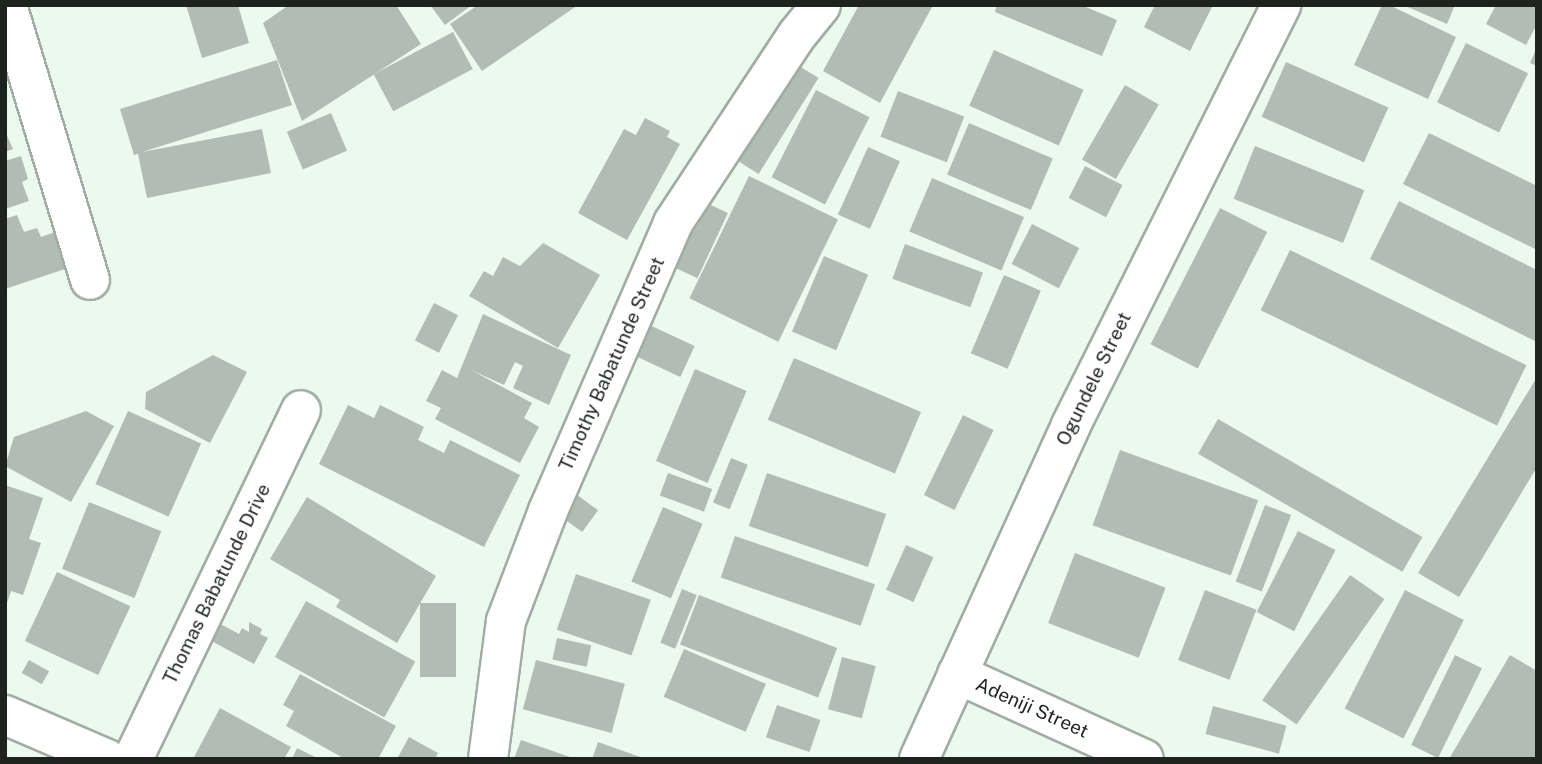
<!DOCTYPE html>
<html>
<head>
<meta charset="utf-8">
<style>
  body { margin:0 }
  #map { position:relative; width:1542px; height:764px; overflow:hidden; background:#ecf9ef; font-family:"Public Sans",sans-serif }
  div>[style] { position:absolute }
  [style*='--x'] { left:calc(var(--x)*1px); top:calc(var(--y)*1px); width:calc(var(--w)*1px); rotate:calc(var(--a)*1deg) }
  .building>* { inset:0; background:#b1bdb4; transform-origin:0 0 }
  .roads { filter:drop-shadow(2px 0 #a1ada4) drop-shadow(-2px 0 #a1ada4) drop-shadow(0 2px #a1ada4) drop-shadow(0 -2px #a1ada4) }
  .minor>* { height:38px; margin:-19px; padding:0 19px; transform-origin:19px; border-radius:19px; background:#fff }
  span { translate:-50% -50%; white-space:nowrap; text-align:center; line-height:1.15; -webkit-text-stroke:5px #fff; paint-order:stroke }
  .street-label { font-size:19px; color:#1e2320 }
  .frame { position:absolute; inset:0; border:7px solid #1e2320; pointer-events:none }
</style>
</head>
<body>
<div id="map">
  <div class="building">
    <div style="clip-path:polygon(186px 5px,238px 5px,249px 43px,202px 58px)"></div>
    <div style="clip-path:polygon(289px 5px,396px 5px,421px 44px,302px 121px,263px 23px)"></div>
    <div style="clip-path:polygon(430px 5px,472px 5px,445px 25px)"></div>
    <div style="clip-path:polygon(478px 5px,578px 5px,482px 71px,450px 24px)"></div>
    <div style="clip-path:polygon(859px 5px,933px 5px,880px 103px,823px 71px)"></div>
    <div style="clip-path:polygon(997px 5px,1081px 5px,1117px 20px,1102px 56px,995px 12px)"></div>
    <div style="clip-path:polygon(1155px 5px,1213px 5px,1190px 51px,1144px 27px)"></div>
    <div style="clip-path:polygon(1382px 5px,1389px 5px,1456px 37px,1428px 99px,1354px 65px)"></div>
    <div style="clip-path:polygon(1403px 5px,1455px 5px,1447px 24px)"></div>
    <div style="clip-path:polygon(1496px 5px,1537px 5px,1537px 24px,1526px 45px,1486px 24px)"></div>
    <div style="left:453px;top:32px;width:42px;height:90px;rotate:62deg"></div>
    <div style="left:1466px;top:43px;width:69px;height:66px;rotate:26deg"></div>
    <div style="clip-path:polygon(1537px 47px,1537px 66px,1530px 63px)"></div>
    <div style="left:994px;top:50px;width:98px;height:61px;rotate:24deg"></div>
    <div style="left:788px;top:59px;width:36px;height:113px;rotate:32deg"></div>
    <div style="clip-path:polygon(277px 60px,292px 105px,142px 152px,262px 129px,271px 173px,147px 198px,138px 154px,134px 155px,120px 109px)"></div>
    <div style="left:1286px;top:62px;width:112px;height:60px;rotate:24deg"></div>
    <div style="left:1125px;top:85px;width:39px;height:86px;rotate:30deg"></div>
    <div style="left:816px;top:90px;width:60px;height:98px;rotate:27deg"></div>
    <div style="left:898px;top:91px;width:71px;height:49px;rotate:21deg"></div>
    <div style="left:331px;top:113px;width:41px;height:48px;rotate:67deg"></div>
    <div style="clip-path:polygon(645px 118px,670px 131px,667px 137px,680px 144px,627px 240px,578px 213px,624px 129px,636px 135px)"></div>
    <div style="left:969px;top:123px;width:91px;height:56px;rotate:23deg"></div>
    <div style="clip-path:polygon(5px 131px,13px 149px,5px 152px)"></div>
    <div style="clip-path:polygon(1429px 133px,1537px 186px,1537px 250px,1403px 184px)"></div>
    <div style="left:1255px;top:146px;width:118px;height:57px;rotate:22deg"></div>
    <div style="left:868px;top:147px;width:35px;height:74px;rotate:24deg"></div>
    <div style="clip-path:polygon(21px 156px,28px 179px,22px 182px,29px 201px,5px 209px,5px 161px)"></div>
    <div style="left:1085px;top:166px;width:42px;height:36px;rotate:27deg"></div>
    <div style="left:749px;top:176px;width:99px;height:136px;rotate:26deg"></div>
    <div style="left:932px;top:178px;width:100px;height:58px;rotate:23deg"></div>
    <div style="left:698px;top:199px;width:33px;height:72px;rotate:25deg"></div>
    <div style="clip-path:polygon(1399px 201px,1537px 270px,1537px 342px,1370px 259px)"></div>
    <div style="left:1220px;top:208px;width:53px;height:153px;rotate:27deg"></div>
    <div style="clip-path:polygon(17px 215px,24px 232px,37px 228px,41px 237px,58px 231px,71px 267px,5px 289px,5px 219px)"></div>
    <div style="left:1032px;top:224px;width:53px;height:45px;rotate:27deg"></div>
    <div style="clip-path:polygon(543px 243px,600px 275px,558px 348px,469px 296px,484px 271px,493px 276px,503px 257px,520px 266px)"></div>
    <div style="left:905px;top:244px;width:83px;height:37px;rotate:20deg"></div>
    <div style="left:1290px;top:250px;width:263px;height:67px;rotate:26deg"></div>
    <div style="left:824px;top:256px;width:48px;height:82px;rotate:23deg"></div>
    <div style="left:1004px;top:275px;width:40px;height:85px;rotate:23deg"></div>
    <div style="left:434px;top:303px;width:27px;height:42px;rotate:27deg"></div>
    <div style="clip-path:polygon(483px 314px,571px 355px,549px 405px,513px 388px,523px 366px,515px 362px,504px 385px,471px 370px,532px 403px,524px 418px,539px 427px,520px 463px,435px 419px,441px 408px,426px 401px,442px 370px,457px 378px)"></div>
    <div style="left:643px;top:322px;width:57px;height:34px;rotate:25deg"></div>
    <div style="clip-path:polygon(213px 355px,247px 372px,210px 443px,145px 409px,146px 392px)"></div>
    <div style="left:794px;top:358px;width:138px;height:67px;rotate:23deg"></div>
    <div style="left:695px;top:369px;width:56px;height:100px;rotate:23deg"></div>
    <div style="clip-path:polygon(1537px 377px,1537px 467px,1459px 597px,1418px 573px)"></div>
    <div style="clip-path:polygon(348px 405px,374px 418px,380px 405px,424px 427px,418px 440px,444px 453px,450px 440px,520px 475px,484px 547px,319px 464px)"></div>
    <div style="clip-path:polygon(86px 411px,114px 426px,71px 502px,5px 466px,14px 437px)"></div>
    <div style="left:128px;top:411px;width:80px;height:80px;rotate:24deg"></div>
    <div style="left:963px;top:415px;width:34px;height:89px;rotate:26deg"></div>
    <div style="left:1218px;top:419px;width:236px;height:40px;rotate:30deg"></div>
    <div style="left:1120px;top:450px;width:147px;height:80px;rotate:20deg"></div>
    <div style="left:731px;top:458px;width:18px;height:48px;rotate:22deg"></div>
    <div style="left:668px;top:473px;width:47px;height:24px;rotate:20deg"></div>
    <div style="left:767px;top:473px;width:126px;height:56px;rotate:19deg"></div>
    <div style="clip-path:polygon(5px 485px,43px 498px,29px 539px,41px 543px,23px 595px,11px 591px,6px 606px)"></div>
    <div style="left:573px;top:492px;width:31px;height:27px;rotate:36deg"></div>
    <div style="clip-path:polygon(307px 497px,436px 576px,397px 643px,336px 607px,340px 600px,270px 559px)"></div>
    <div style="left:89px;top:502px;width:78px;height:72px;rotate:22deg"></div>
    <div style="left:1265px;top:505px;width:28px;height:82px;rotate:21deg"></div>
    <div style="left:663px;top:507px;width:43px;height:81px;rotate:23deg"></div>
    <div style="left:1298px;top:531px;width:42px;height:91px;rotate:27deg"></div>
    <div style="left:735px;top:536px;width:148px;height:44px;rotate:19deg"></div>
    <div style="left:906px;top:545px;width:30px;height:49px;rotate:24deg"></div>
    <div style="left:1075px;top:553px;width:97px;height:75px;rotate:21deg"></div>
    <div style="left:57px;top:572px;width:81px;height:76px;rotate:25deg"></div>
    <div style="left:576px;top:574px;width:79px;height:59px;rotate:19deg"></div>
    <div style="left:1350px;top:575px;width:42px;height:153px;rotate:35deg"></div>
    <div style="left:682px;top:589px;width:16px;height:58px;rotate:22deg"></div>
    <div style="left:1205px;top:590px;width:55px;height:75px;rotate:21deg"></div>
    <div style="left:1405px;top:590px;width:66px;height:133px;rotate:27deg"></div>
    <div style="left:699px;top:595px;width:148px;height:53px;rotate:21deg"></div>
    <div style="left:306px;top:601px;width:125px;height:64px;rotate:29deg"></div>
    <div style="left:420px;top:603px;width:36px;height:74px"></div>
    <div style="clip-path:polygon(213px 620px,239px 634px,242px 628px,249px 632px,249px 622px,262px 629px,260px 634px,268px 638px,254px 664px,204px 637px)"></div>
    <div style="left:557px;top:638px;width:35px;height:22px;rotate:12deg"></div>
    <div style="left:684px;top:649px;width:89px;height:52px;rotate:23deg"></div>
    <div style="left:1455px;top:655px;width:30px;height:100px;rotate:26deg"></div>
    <div style="clip-path:polygon(1510px 655px,1537px 671px,1537px 759px,1449px 759px)"></div>
    <div style="left:842px;top:657px;width:35px;height:54px;rotate:15deg"></div>
    <div style="left:29px;top:660px;width:23px;height:15px;rotate:29deg"></div>
    <div style="left:536px;top:660px;width:92px;height:51px;rotate:15deg"></div>
    <div style="clip-path:polygon(300px 674px,396px 726px,378px 759px,345px 759px,286px 726px,294px 711px,283px 705px)"></div>
    <div style="left:777px;top:705px;width:46px;height:34px;rotate:19deg"></div>
    <div style="left:1213px;top:706px;width:76px;height:29px;rotate:15deg"></div>
    <div style="clip-path:polygon(220px 708px,291px 747px,284px 759px,193px 759px)"></div>
    <div style="clip-path:polygon(409px 737px,438px 753px,435px 759px,397px 759px)"></div>
    <div style="clip-path:polygon(521px 740px,573px 758px,573px 759px,514px 759px)"></div>
    <div style="clip-path:polygon(598px 742px,643px 758px,643px 759px,592px 759px)"></div>
    <div style="clip-path:polygon(297px 748px,319px 759px,292px 759px)"></div>
  </div>
  <div class="roads">
    <div class="minor">
      <div style="--x:7;--y:5;--w:287;--a:73.2"></div>
      <div style="--x:957;--y:674;--w:205;--a:24.4"></div>
      <div style="--x:5;--y:715;--w:111;--a:23.3"></div>
      <div style="--x:133;--y:759;--w:387;--a:-64.3"></div>
      <div style="--x:488;--y:759;--w:139;--a:-82.6"></div>
      <div style="--x:506;--y:621;--w:118;--a:-69.1"></div>
      <div style="--x:548;--y:511;--w:314;--a:-66.5"></div>
      <div style="--x:673;--y:223;--w:225;--a:-56.6"></div>
      <div style="--x:797;--y:35;--w:38;--a:-51"></div>
      <div style="--x:919;--y:759;--w:367;--a:-65.5"></div>
      <div style="--x:1071;--y:425;--w:470;--a:-63.4"></div>
    </div>
  </div>
  <div class="street-label">
    <span style="left:612px;top:364px;rotate:-66deg">Timothy Babatunde Street</span>
    <span style="left:1094px;top:379px;rotate:-64deg">Ogundele Street</span>
    <span style="left:217px;top:584px;rotate:-64deg">Thomas Babatunde Drive</span>
    <span style="left:1032px;top:708px;rotate:24deg">Adeniji Street</span>
  </div>
  <div class="frame"></div>
</div>
</body>
</html>
